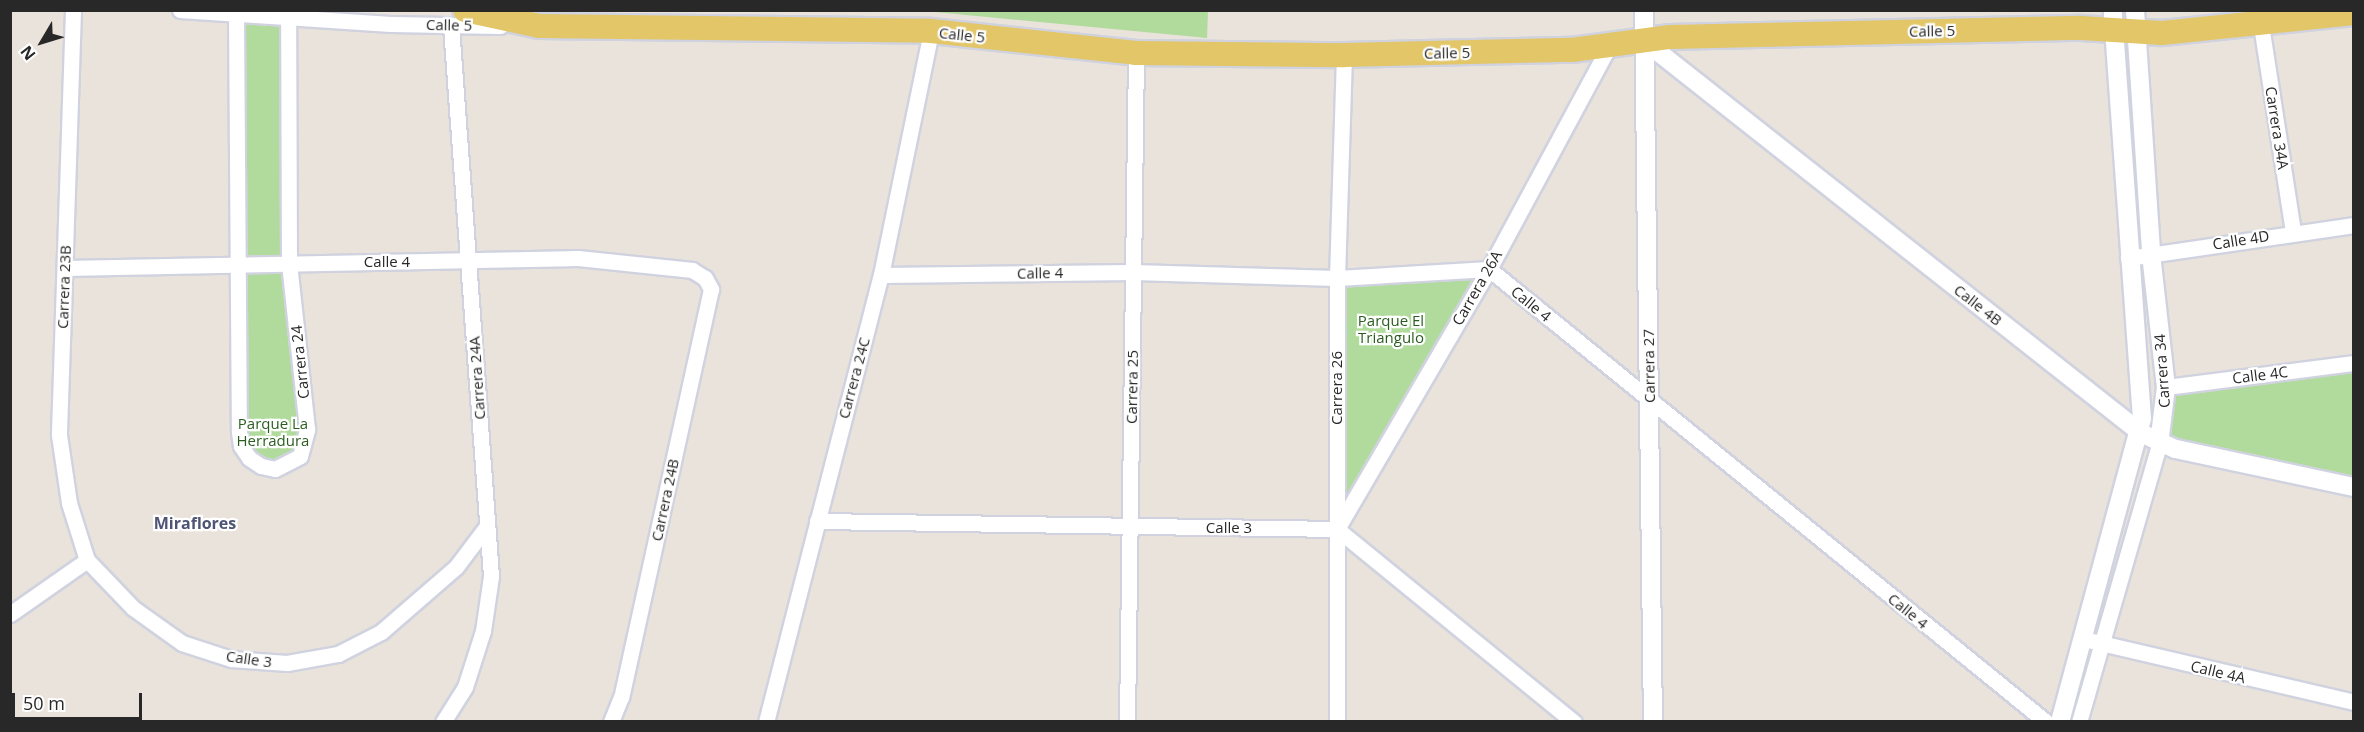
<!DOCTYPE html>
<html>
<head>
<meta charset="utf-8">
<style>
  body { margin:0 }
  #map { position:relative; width:2364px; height:732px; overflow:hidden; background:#e9e3db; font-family:"Open Sans",sans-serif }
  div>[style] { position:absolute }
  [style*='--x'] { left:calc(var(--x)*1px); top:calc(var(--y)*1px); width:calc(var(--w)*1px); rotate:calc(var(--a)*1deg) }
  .green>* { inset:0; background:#b1db9c }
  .roads { filter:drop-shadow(2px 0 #d0d3df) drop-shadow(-2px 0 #d0d3df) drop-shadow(0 2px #d0d3df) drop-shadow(0 -2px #d0d3df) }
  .minor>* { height:15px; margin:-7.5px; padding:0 7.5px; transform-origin:7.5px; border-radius:7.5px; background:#fff }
  .tertiary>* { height:18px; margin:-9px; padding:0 9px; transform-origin:9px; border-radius:9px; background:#fff }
  .primary>* { height:24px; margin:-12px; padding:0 12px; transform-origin:12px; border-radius:12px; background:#e2c667 }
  span { translate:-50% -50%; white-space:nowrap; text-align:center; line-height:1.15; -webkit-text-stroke:4.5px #fff; paint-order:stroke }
  .street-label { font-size:15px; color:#282828 }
  .park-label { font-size:15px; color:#2c5d20 }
  .neighbourhood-label { font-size:16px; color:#4d5474; font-weight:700 }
  .frame { position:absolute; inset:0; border:12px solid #282828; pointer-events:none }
  .north { position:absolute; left:12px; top:12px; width:60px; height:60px; -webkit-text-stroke:4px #fff; paint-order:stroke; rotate:232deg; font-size:16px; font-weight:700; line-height:24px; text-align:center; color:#282828 }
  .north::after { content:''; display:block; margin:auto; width:21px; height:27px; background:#282828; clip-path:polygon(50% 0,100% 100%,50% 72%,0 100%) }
  .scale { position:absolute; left:12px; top:693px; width:130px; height:27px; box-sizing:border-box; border:3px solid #282828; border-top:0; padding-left:8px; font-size:18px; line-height:21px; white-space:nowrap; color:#282828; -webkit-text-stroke:4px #fff; paint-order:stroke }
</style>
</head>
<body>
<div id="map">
  <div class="green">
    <div style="clip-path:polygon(1208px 11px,1207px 38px,935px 12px,936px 10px)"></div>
    <div style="clip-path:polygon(236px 15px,288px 16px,289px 263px,306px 443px,275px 469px,241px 446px)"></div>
    <div style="clip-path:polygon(1489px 269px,1337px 529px,1337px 278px)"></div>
    <div style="clip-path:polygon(2353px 363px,2353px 487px,2176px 449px,2163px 428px,2166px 387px)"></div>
  </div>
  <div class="roads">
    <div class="minor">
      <div style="--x:73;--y:10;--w:425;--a:91.9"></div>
      <div style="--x:59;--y:435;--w:69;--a:81.6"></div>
      <div style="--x:69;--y:503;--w:60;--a:72.5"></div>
      <div style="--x:87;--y:560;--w:66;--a:46.2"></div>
      <div style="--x:133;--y:608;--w:60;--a:35.5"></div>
      <div style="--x:182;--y:643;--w:52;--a:18.1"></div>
      <div style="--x:231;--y:659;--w:56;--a:4.1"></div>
      <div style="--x:287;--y:663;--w:52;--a:-10"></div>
      <div style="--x:338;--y:654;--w:48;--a:-27.1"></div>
      <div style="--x:381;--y:632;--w:99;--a:-40.9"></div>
      <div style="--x:456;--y:567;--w:51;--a:-52.9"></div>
      <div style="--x:180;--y:10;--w:211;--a:3.8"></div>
      <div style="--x:391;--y:24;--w:109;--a:1.1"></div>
      <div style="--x:236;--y:15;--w:417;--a:89.6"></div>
      <div style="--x:239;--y:432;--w:14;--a:82"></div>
      <div style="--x:241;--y:446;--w:14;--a:56"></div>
      <div style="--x:249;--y:458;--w:14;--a:34"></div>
      <div style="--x:261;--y:466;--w:14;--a:12"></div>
      <div style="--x:275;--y:469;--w:28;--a:-27"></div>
      <div style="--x:300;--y:456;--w:28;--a:-75"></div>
      <div style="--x:307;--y:429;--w:167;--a:-96.2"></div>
      <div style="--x:289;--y:263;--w:247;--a:-90.2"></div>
      <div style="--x:2261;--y:25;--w:208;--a:81.2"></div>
      <div style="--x:2128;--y:258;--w:228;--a:-8.3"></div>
      <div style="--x:65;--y:268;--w:513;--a:-1.12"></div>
      <div style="--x:578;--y:258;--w:115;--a:6"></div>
      <div style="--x:692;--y:270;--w:15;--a:32"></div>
      <div style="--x:705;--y:278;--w:13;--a:61"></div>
      <div style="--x:711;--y:289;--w:418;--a:102.4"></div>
      <div style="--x:621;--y:697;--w:27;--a:112"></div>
      <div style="--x:881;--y:275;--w:252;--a:-0.7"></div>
      <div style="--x:1133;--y:272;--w:204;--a:1.7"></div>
      <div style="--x:1337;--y:278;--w:152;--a:-3.4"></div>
      <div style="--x:1489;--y:269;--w:718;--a:39.12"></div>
      <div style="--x:2166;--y:387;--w:190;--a:-7.3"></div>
      <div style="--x:817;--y:521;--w:520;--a:0.88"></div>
      <div style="--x:1337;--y:529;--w:306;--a:39.2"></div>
      <div style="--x:1337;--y:529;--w:301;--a:-59.7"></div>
      <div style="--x:1489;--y:269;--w:255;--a:-61.7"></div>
      <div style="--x:10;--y:614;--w:94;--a:-35"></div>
      <div style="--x:2092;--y:641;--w:269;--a:13.1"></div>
      <div style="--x:443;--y:722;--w:41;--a:-57.8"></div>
      <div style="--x:465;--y:687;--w:59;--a:-72.2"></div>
      <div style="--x:483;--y:631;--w:56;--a:-81.7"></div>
      <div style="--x:491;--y:576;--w:551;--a:-94.16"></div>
      <div style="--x:766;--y:722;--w:462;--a:-75.6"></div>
      <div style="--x:881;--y:275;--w:249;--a:-78.4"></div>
      <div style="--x:1127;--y:722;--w:669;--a:-89.23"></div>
      <div style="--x:1337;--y:722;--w:444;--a:-90"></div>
      <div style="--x:1337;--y:278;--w:223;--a:-88.2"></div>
      <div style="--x:2079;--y:722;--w:289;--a:-73.9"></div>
    </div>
    <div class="tertiary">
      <div style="--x:1644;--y:10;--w:712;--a:89.28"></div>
      <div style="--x:2135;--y:10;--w:245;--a:86.2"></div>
      <div style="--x:2151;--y:254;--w:134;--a:83.6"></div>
      <div style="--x:2166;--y:387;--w:57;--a:97"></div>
      <div style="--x:1643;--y:40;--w:634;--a:38.28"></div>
      <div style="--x:2141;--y:433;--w:38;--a:25"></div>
      <div style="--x:2176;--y:449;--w:182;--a:12.1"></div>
      <div style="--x:2060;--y:722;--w:314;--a:-74.9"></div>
      <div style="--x:2142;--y:419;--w:410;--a:-94.1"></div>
    </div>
    <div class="primary">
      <div style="--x:465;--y:10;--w:76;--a:12.2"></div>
      <div style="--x:539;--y:26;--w:392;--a:0.7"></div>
      <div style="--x:931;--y:31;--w:206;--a:6.1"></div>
      <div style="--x:1136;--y:53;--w:208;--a:0.6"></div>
      <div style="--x:1344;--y:55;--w:228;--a:-1.3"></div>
      <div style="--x:1572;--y:50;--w:99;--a:-7.6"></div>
      <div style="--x:1670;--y:37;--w:411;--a:-1.3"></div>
      <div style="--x:2081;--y:28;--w:81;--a:3.5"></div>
      <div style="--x:2162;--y:33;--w:193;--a:-5.9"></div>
    </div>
  </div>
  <div class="street-label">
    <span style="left:449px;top:25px;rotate:1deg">Calle 5</span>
    <span style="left:1932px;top:31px;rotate:-1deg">Calle 5</span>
    <span style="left:962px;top:35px;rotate:6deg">Calle 5</span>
    <span style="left:1447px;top:53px;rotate:-1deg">Calle 5</span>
    <span style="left:2277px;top:128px;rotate:81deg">Carrera 34A</span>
    <span style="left:2241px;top:240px;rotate:-9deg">Calle 4D</span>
    <span style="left:387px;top:262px">Calle 4</span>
    <span style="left:1040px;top:273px;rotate:-1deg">Calle 4</span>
    <span style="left:64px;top:287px;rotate:-88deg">Carrera 23B</span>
    <span style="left:1477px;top:288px;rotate:-60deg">Carrera 26A</span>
    <span style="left:1531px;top:304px;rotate:39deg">Calle 4</span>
    <span style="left:1978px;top:305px;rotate:38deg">Calle 4B</span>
    <span style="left:300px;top:362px;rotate:-96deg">Carrera 24</span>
    <span style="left:1649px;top:366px;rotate:-91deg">Carrera 27</span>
    <span style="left:2162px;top:371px;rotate:-94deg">Carrera 34</span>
    <span style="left:2260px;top:375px;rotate:-7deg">Calle 4C</span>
    <span style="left:477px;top:378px;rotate:-94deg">Carrera 24A</span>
    <span style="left:854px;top:378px;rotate:-75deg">Carrera 24C</span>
    <span style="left:1132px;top:387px;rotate:-89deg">Carrera 25</span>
    <span style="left:1337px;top:388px;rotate:-90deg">Carrera 26</span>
    <span style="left:665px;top:500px;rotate:-78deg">Carrera 24B</span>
    <span style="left:1229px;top:528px">Calle 3</span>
    <span style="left:1908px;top:611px;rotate:39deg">Calle 4</span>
    <span style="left:249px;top:659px;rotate:8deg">Calle 3</span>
    <span style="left:2218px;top:672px;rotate:13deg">Calle 4A</span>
  </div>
  <div class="park-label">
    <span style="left:1391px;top:329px">Parque El<br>Triangulo</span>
    <span style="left:273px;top:432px">Parque La<br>Herradura</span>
  </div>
  <div class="neighbourhood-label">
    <span style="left:195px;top:523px">Miraflores</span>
  </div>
  <div class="frame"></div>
  <div class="north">N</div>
  <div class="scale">50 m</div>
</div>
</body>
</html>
